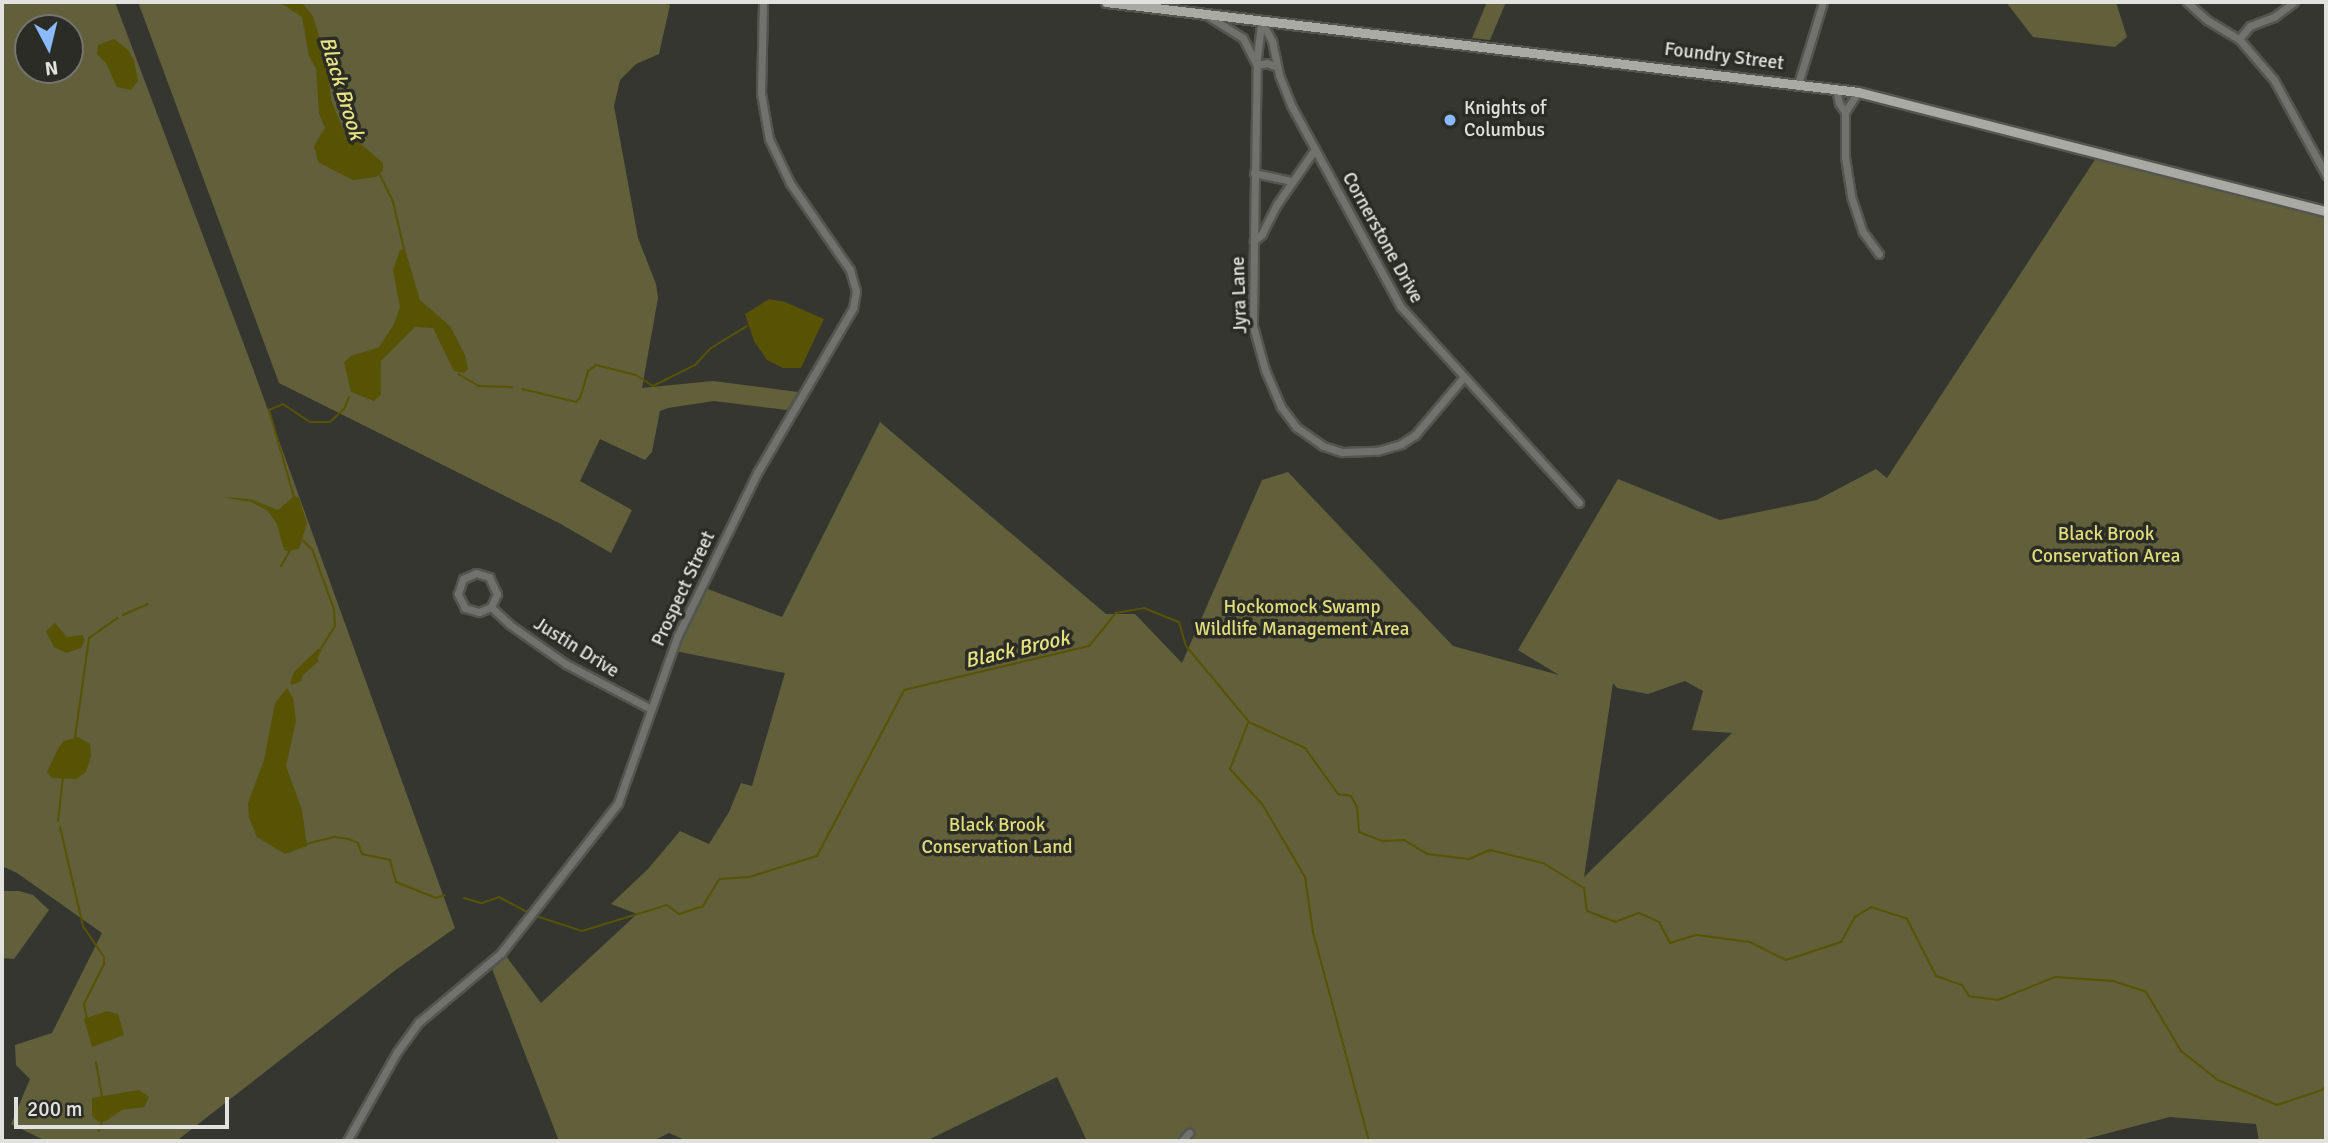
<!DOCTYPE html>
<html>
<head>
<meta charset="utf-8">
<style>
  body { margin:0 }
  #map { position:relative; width:2328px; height:1143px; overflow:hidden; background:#363631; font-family:Signika,sans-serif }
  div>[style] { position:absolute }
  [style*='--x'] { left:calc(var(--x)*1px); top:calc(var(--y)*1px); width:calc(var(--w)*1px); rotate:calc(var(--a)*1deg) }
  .green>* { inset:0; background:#61603a }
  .water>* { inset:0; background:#575302 }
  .stream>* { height:2px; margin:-1px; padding:0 1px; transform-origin:1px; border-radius:1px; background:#575302 }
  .roads { filter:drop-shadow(2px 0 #555550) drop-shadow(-2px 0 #555550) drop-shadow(0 2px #555550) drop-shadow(0 -2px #555550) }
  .minor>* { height:7px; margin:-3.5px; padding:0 3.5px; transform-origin:3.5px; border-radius:3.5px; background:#71716e }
  .major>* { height:9px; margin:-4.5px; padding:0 4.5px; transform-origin:4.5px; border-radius:4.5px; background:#aaaaa4 }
  .dots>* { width:19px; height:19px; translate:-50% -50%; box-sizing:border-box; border:4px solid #2c2c27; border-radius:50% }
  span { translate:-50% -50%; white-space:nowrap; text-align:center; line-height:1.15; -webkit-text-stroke:7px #2c2c27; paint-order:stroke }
  .street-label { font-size:19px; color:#e1e1dd }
  .poi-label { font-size:19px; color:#e1e1dd }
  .left { translate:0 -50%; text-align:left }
  .park-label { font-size:19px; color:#e1dd7a }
  .water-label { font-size:21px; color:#e7e380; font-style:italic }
  .frame { position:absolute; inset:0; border:4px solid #e1e1dd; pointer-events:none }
  .north { position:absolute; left:14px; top:14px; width:70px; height:70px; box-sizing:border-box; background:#2c2c27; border:2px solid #747470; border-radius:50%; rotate:173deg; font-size:19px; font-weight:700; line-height:28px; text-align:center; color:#e1e1dd }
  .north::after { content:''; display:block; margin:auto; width:24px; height:32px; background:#8abafc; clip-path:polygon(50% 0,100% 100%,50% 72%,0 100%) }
  .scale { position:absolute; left:14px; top:1097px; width:215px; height:32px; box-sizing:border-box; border:4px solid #e1e1dd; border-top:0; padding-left:9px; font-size:21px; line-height:24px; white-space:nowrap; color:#e1e1dd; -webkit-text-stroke:5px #2c2c27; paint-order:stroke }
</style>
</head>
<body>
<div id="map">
  <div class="green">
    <div style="clip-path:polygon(evenodd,2px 2px,115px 2px,252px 366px,455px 928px,397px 969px,179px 1139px,170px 1141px,46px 1141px,11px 1124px,30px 1079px,16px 1065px,15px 1045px,52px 1033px,102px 933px,17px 873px,2px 866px,2px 2px,28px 28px,70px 28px,70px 70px,28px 70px,28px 28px)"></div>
    <div style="clip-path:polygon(138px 2px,659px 2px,670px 5px,659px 54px,636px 64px,620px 80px,614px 106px,638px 238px,656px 284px,658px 298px,642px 388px,713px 381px,798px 392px,787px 410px,714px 401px,668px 408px,660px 411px,652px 452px,645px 460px,600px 439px,580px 481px,632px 510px,611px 553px,559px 523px,279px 383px)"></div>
    <div style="clip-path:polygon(1487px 2px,1506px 2px,1490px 40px,1472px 38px)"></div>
    <div style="clip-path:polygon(2006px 2px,2116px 2px,2127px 37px,2115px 47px,2033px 37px)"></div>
    <div style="clip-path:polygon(evenodd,2096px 158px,2326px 218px,2326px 1141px,2259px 1141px,2256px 1124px,2170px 1117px,2078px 1141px,1087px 1141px,1057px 1077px,926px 1141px,687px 1141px,669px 1133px,653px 1141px,559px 1141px,492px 969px,506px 956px,541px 1003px,637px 914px,611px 904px,648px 869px,680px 831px,709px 844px,729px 812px,741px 783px,752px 786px,785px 673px,675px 651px,705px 588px,782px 617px,880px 422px,1106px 614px,1135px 614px,1182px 663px,1262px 480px,1288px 472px,1453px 646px,1559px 675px,1518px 650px,1618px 479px,1720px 520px,1817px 500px,1876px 469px,1887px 478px,2096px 158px,1685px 681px,1703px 691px,1692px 730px,1732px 733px,1584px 877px,1613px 683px,1617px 688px,1648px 694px,1685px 681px)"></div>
    <div style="clip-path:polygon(2px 891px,19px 891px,33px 895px,49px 910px,14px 959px,2px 958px)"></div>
  </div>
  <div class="water">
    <div style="clip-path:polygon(279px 2px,301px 2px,313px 16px,328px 67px,331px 100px,343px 129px,383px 163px,383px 171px,376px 177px,353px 180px,318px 162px,314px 146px,325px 128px,319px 113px,316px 69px,309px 56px,302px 17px)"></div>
    <div style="clip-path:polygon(114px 39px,128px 50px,134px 61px,138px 81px,131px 90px,117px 87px,106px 63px,97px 54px,98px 45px)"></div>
    <div style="clip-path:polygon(405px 249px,420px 300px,450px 326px,465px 355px,468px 369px,464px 373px,454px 371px,433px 328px,415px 327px,381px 361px,381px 395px,374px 401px,351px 392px,344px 362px,351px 356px,379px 347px,394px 324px,400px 307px,393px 270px,400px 250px)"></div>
    <div style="clip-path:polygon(769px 299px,785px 302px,824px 319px,801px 368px,783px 368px,767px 360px,754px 341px,745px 314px)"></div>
    <div style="clip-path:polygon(294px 496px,299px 498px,307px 523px,299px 549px,287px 551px,284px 550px,277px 524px,268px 511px,251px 502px,221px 497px,250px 499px,278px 510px)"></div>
    <div style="clip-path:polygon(55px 623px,67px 637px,82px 635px,85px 640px,81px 648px,66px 653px,54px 647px,46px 631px)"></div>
    <div style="clip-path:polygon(318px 649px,322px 650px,317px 658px,319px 661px,303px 675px,301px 681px,292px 685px,290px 683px,294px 672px)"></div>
    <div style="clip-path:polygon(287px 688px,293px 698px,296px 721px,286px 766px,302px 810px,307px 846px,285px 854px,257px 837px,249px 818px,248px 803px,264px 760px,275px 703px)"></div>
    <div style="clip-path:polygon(78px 737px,90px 744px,91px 756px,86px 772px,76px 779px,52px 778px,47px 772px,59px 747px,64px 741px)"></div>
    <div style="clip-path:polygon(107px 1011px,118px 1014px,124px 1035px,92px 1047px,84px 1019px)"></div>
    <div style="clip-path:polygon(139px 1090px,149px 1097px,144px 1107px,122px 1110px,106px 1121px,99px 1122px,92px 1116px,92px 1098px)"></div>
  </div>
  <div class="stream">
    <div style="--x:380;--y:175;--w:30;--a:64"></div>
    <div style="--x:393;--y:202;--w:48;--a:76.8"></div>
    <div style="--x:458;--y:374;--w:24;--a:30"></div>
    <div style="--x:479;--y:386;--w:33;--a:2"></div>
    <div style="--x:522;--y:389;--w:56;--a:13.5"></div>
    <div style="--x:576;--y:402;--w:6;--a:-45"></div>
    <div style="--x:580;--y:398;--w:28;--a:-73"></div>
    <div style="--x:588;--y:371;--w:10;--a:-37"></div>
    <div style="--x:596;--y:365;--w:41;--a:14"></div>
    <div style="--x:636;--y:375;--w:20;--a:33"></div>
    <div style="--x:653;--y:386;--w:47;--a:-26.6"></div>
    <div style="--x:695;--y:365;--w:23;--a:-47"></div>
    <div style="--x:711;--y:348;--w:42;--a:-31.4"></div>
    <div style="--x:294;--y:497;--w:91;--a:-106"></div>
    <div style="--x:269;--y:410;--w:15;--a:-23"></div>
    <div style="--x:283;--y:404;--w:32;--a:34"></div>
    <div style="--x:310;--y:422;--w:20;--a:0"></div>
    <div style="--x:330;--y:422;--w:19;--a:-43"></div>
    <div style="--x:344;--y:409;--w:13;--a:-67"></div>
    <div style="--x:300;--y:538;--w:16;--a:43"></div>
    <div style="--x:312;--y:549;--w:64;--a:69.9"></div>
    <div style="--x:334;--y:609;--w:17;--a:87"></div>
    <div style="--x:335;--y:626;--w:26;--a:122"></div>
    <div style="--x:281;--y:566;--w:20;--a:-60"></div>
    <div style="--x:123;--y:615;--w:27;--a:-24"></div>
    <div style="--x:1248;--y:723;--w:49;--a:111.4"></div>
    <div style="--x:1230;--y:769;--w:47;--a:47.6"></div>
    <div style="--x:1262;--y:804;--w:85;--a:59.5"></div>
    <div style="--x:1305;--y:877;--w:56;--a:81.7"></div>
    <div style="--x:1313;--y:932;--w:216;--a:75"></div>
    <div style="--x:75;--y:738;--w:101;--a:-82"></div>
    <div style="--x:89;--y:638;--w:35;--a:-35"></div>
    <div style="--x:58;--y:821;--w:44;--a:-83.5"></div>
    <div style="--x:60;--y:827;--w:102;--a:76.9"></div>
    <div style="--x:83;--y:926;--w:37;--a:56"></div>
    <div style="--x:104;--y:957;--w:7;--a:90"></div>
    <div style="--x:104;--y:964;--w:45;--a:116.6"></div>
    <div style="--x:84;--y:1004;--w:16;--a:79"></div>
    <div style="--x:306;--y:844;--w:30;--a:-14"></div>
    <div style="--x:335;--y:837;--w:14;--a:8"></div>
    <div style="--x:349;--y:839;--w:10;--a:24"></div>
    <div style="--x:358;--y:843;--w:12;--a:70"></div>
    <div style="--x:362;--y:854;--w:29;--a:12"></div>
    <div style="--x:390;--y:860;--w:23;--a:75"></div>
    <div style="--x:396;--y:882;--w:43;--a:21.8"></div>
    <div style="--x:436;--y:898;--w:9;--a:-18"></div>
    <div style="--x:464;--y:898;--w:19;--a:16"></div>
    <div style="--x:482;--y:903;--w:18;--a:-19"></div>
    <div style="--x:499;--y:897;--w:30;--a:28"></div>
    <div style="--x:536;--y:916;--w:48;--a:18.1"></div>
    <div style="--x:582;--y:931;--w:89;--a:-17"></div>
    <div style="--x:667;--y:905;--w:15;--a:37"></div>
    <div style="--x:679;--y:914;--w:25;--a:-18"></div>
    <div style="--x:703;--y:906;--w:31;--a:-59"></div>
    <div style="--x:719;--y:879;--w:30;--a:-4"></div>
    <div style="--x:749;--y:877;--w:71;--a:-17.2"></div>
    <div style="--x:817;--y:856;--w:187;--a:-62.3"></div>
    <div style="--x:904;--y:690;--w:190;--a:-13.4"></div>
    <div style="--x:1089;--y:646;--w:43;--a:-50.7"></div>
    <div style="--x:1116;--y:613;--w:28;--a:-10"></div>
    <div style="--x:1144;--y:608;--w:38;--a:22"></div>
    <div style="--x:1179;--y:622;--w:25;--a:74"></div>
    <div style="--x:1186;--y:646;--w:99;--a:50.3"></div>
    <div style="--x:1249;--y:722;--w:62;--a:24.9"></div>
    <div style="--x:1305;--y:748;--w:57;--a:54.3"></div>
    <div style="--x:1338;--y:794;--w:13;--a:9"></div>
    <div style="--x:1351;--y:796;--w:13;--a:61"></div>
    <div style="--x:1357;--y:807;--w:25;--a:85"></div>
    <div style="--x:1359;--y:832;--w:26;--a:21"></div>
    <div style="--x:1383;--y:841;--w:21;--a:-3"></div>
    <div style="--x:1404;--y:840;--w:27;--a:31"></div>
    <div style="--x:1427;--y:854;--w:42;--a:6.8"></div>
    <div style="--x:1469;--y:859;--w:23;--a:-23"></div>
    <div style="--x:1490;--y:850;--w:55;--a:13.8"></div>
    <div style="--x:1543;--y:863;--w:48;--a:31.4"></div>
    <div style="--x:1584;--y:888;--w:23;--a:83"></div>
    <div style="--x:1587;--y:911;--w:30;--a:21"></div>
    <div style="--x:1615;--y:922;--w:26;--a:-21"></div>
    <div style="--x:1639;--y:913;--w:22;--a:24"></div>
    <div style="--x:1659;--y:922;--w:24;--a:62"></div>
    <div style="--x:1670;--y:943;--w:28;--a:-17"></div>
    <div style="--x:1697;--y:935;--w:53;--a:7.5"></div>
    <div style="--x:1750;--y:942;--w:40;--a:26.6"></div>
    <div style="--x:1786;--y:960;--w:58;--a:-18.1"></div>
    <div style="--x:1841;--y:942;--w:29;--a:-61"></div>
    <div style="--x:1855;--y:917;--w:19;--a:-32"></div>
    <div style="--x:1871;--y:907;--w:38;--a:18"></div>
    <div style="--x:1907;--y:919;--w:64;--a:63"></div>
    <div style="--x:1936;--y:976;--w:28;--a:19"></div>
    <div style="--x:1962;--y:985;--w:13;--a:58"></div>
    <div style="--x:1969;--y:996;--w:29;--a:8"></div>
    <div style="--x:1998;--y:1000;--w:61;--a:-22"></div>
    <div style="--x:2055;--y:977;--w:58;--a:3.9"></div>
    <div style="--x:2113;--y:981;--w:35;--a:18"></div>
    <div style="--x:2146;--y:992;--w:69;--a:59.3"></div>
    <div style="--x:2181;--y:1051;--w:47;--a:38.1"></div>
    <div style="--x:2218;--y:1080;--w:64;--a:23"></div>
    <div style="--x:2277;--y:1105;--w:47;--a:-18.4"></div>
    <div style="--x:2322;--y:1090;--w:6;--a:-51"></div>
    <div style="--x:96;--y:1062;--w:34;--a:80"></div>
    <div style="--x:99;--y:1131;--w:10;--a:-73"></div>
    <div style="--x:99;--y:1141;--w:1;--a:-90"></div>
  </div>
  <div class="roads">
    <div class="minor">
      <div style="--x:2187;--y:2;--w:27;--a:42"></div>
      <div style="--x:2207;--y:20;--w:37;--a:31"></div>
      <div style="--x:2239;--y:39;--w:54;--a:49.5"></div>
      <div style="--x:2274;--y:80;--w:108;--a:61.3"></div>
      <div style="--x:1208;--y:16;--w:41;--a:32.2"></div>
      <div style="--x:1243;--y:38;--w:30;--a:63"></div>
      <div style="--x:1257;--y:65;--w:10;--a:-11"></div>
      <div style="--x:1267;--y:63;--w:11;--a:22"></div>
      <div style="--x:1261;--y:21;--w:23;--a:61"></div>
      <div style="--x:1272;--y:41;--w:35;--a:78"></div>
      <div style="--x:1279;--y:75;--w:32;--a:68"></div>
      <div style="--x:1291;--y:105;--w:229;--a:61.5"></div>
      <div style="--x:1400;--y:306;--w:266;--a:47.7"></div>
      <div style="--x:2239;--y:39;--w:17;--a:-50"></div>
      <div style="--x:2250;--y:26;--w:26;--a:-21"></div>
      <div style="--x:2274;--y:17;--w:25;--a:-37"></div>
      <div style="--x:1798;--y:84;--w:86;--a:-73"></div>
      <div style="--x:1836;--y:88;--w:15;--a:79"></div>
      <div style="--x:1839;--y:103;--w:11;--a:56"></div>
      <div style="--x:1845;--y:112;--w:24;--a:-57"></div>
      <div style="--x:1845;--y:112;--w:45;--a:90"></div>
      <div style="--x:1845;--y:157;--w:39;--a:81"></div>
      <div style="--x:1851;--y:196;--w:38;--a:72"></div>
      <div style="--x:1863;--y:232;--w:27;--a:54"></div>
      <div style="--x:1315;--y:149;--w:67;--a:124.6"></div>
      <div style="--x:1277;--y:204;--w:34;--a:117"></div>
      <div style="--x:1262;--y:234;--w:11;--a:139"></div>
      <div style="--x:1254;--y:241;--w:85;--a:90.7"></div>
      <div style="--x:1253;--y:326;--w:46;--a:74.7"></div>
      <div style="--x:1265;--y:370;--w:40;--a:66.6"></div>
      <div style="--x:1281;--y:407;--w:25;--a:53"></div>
      <div style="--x:1296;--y:427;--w:33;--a:35"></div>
      <div style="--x:1323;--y:446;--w:20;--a:18"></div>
      <div style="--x:1342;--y:452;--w:35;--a:-2"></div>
      <div style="--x:1377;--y:451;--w:25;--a:-16"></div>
      <div style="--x:1401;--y:444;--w:17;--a:-33"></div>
      <div style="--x:1415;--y:435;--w:75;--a:-49.9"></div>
      <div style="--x:1254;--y:173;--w:39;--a:12"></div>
      <div style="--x:1254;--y:241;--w:184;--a:-89.1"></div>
      <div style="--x:1257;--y:57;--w:35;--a:-83"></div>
      <div style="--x:491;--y:607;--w:13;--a:157"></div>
      <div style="--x:479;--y:612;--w:15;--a:-164"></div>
      <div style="--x:465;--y:608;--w:16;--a:-117"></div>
      <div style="--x:458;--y:594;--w:16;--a:-72"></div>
      <div style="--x:463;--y:579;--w:14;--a:-25"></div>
      <div style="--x:476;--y:573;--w:14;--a:17"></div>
      <div style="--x:489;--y:577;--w:19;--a:65"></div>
      <div style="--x:497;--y:594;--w:14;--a:115"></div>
      <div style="--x:491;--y:607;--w:25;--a:43"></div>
      <div style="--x:509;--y:624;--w:70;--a:35.1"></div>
      <div style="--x:566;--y:664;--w:94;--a:27.9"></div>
      <div style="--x:347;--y:1141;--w:102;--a:-60.7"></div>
      <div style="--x:397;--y:1052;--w:37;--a:-54"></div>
      <div style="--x:419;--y:1022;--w:107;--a:-40.1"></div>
      <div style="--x:501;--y:953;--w:190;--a:-52"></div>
      <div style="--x:618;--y:803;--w:176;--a:-70.4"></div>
      <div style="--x:677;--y:637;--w:182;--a:-64"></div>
      <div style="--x:757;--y:473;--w:191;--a:-59.8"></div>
      <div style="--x:853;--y:308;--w:17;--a:-80"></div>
      <div style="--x:856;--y:291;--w:22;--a:-106"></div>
      <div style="--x:850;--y:270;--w:106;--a:-124.6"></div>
      <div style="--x:790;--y:183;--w:49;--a:-115.5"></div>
      <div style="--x:769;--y:139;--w:47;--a:-99.9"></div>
      <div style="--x:761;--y:93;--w:91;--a:-88.7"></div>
      <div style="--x:1182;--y:1141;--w:11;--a:-49"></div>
    </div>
    <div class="major">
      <div style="--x:1106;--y:2;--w:757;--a:6.82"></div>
      <div style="--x:1858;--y:92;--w:483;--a:14.3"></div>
    </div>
  </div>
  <div class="dots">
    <div style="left:1450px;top:120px;background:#8abafc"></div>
  </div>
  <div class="street-label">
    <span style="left:1724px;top:57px;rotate:7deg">Foundry Street</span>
    <span style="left:1382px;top:238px;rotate:61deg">Cornerstone Drive</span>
    <span style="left:1240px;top:295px;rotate:-92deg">Jyra Lane</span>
    <span style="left:684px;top:589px;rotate:-65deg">Prospect Street</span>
    <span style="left:576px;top:648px;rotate:32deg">Justin Drive</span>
  </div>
  <div class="poi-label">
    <span class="left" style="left:1464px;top:120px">Knights of<br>Columbus</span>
  </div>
  <div class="park-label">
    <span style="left:2106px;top:546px">Black Brook<br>Conservation Area</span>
    <span style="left:1302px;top:619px">Hockomock Swamp<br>Wildlife Management Area</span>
    <span style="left:997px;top:837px">Black Brook<br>Conservation Land</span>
  </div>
  <div class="water-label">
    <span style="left:342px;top:88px;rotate:73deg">Black Brook</span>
    <span style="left:1017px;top:649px;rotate:-13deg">Black Brook</span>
  </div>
  <div class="frame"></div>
  <div class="north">N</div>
  <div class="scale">200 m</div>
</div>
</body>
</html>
